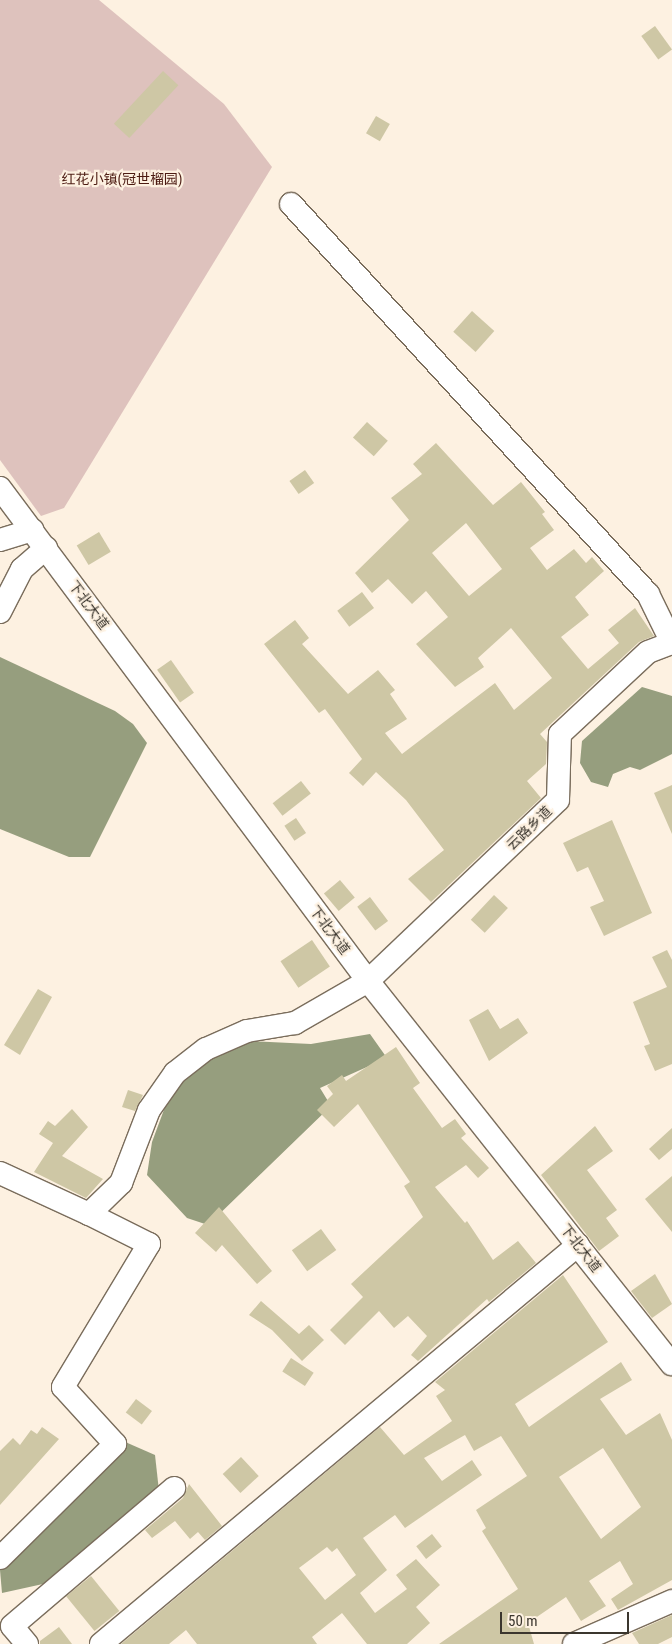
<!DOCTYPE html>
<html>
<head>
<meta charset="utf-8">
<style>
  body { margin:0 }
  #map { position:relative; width:672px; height:1644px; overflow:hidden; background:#fdf1e1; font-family:"Roboto Condensed","Noto Sans SC",sans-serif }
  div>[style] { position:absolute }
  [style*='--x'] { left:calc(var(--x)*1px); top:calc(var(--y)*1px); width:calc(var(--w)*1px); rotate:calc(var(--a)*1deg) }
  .green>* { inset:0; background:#dec2bd }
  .water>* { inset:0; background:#969e7e }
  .building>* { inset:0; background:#cec7a5; transform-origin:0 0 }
  .roads { filter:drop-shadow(1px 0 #7a6d5c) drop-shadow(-1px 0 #7a6d5c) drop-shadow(0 1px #7a6d5c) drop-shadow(0 -1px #7a6d5c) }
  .minor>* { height:22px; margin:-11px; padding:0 11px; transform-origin:11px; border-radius:11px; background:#fff }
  span { translate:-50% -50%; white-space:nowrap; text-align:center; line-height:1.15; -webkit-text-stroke:4.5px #fdf1e1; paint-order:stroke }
  .park-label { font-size:14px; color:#4c1b12 }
  .street-label { font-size:14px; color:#3b362e }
  .scale { position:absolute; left:500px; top:1612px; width:129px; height:22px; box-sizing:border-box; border:2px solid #3b362e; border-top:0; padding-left:6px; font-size:15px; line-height:18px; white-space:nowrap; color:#3b362e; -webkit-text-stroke:4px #fdf1e1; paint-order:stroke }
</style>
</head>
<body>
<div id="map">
  <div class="green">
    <div style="clip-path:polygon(0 0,99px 0,224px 104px,272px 167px,64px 508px,41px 516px,0 460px)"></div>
  </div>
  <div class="water">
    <div style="clip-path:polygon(0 657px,115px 711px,133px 724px,147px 743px,90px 857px,69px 857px,0 829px)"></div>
    <div style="clip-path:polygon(642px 687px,672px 696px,672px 754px,640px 770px,630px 767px,613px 774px,608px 787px,591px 782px,580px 763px,582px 741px)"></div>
    <div style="clip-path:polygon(370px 1034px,387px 1058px,320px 1088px,331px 1106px,208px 1225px,187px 1218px,147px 1175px,152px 1142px,165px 1107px,182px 1083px,214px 1056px,246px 1041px,311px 1044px)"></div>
    <div style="clip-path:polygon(123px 1441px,155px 1455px,159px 1491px,52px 1582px,2px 1593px,0 1570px)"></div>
  </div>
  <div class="building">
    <div style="left:655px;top:26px;width:29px;height:17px;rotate:54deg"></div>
    <div style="left:163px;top:71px;width:21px;height:72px;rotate:43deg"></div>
    <div style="left:376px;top:116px;width:16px;height:20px;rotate:30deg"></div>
    <div style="left:472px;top:311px;width:30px;height:28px;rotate:42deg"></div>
    <div style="left:367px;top:422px;width:28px;height:21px;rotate:42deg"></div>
    <div style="clip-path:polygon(evenodd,436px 443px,493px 505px,521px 482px,545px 512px,542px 514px,554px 530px,530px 548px,547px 570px,574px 549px,586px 563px,592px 557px,604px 571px,575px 597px,589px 615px,561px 637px,588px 669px,619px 643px,608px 630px,635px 608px,654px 636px,639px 642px,540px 734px,547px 742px,546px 764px,527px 781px,541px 798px,431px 902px,408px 879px,444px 850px,406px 800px,376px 772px,363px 786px,349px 773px,362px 759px,325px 709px,319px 713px,264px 644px,295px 620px,309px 638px,302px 644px,348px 694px,378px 670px,395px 690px,390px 694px,407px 719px,385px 733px,402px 754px,495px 683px,514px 710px,552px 678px,511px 628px,478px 658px,484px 667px,455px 687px,416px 644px,448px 617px,426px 591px,412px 604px,388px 579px,372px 593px,355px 573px,409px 520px,391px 498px,422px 474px,413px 464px,436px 443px,466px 523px,502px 569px,469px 596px,432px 553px,466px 523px)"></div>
    <div style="left:305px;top:470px;width:16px;height:19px;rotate:55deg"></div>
    <div style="left:99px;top:532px;width:23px;height:26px;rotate:59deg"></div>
    <div style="left:362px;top:592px;width:20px;height:31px;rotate:53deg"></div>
    <div style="left:171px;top:660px;width:40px;height:17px;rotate:55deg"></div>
    <div style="left:301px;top:781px;width:16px;height:36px;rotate:52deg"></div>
    <div style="clip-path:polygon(672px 785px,672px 834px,654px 793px)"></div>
    <div style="left:296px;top:818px;width:18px;height:14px;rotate:56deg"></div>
    <div style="clip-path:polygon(612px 820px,652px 913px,604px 936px,590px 907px,604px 901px,588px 867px,577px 872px,563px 843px)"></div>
    <div style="left:340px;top:880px;width:23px;height:21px;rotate:50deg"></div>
    <div style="left:494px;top:895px;width:19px;height:34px;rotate:43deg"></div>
    <div style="left:370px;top:897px;width:30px;height:16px;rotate:53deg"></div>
    <div style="left:312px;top:940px;width:32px;height:38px;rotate:56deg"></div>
    <div style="clip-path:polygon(667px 950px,672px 960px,672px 1064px,655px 1071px,644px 1046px,650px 1044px,633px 1002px,667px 987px,652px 957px)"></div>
    <div style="clip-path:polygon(38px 989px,52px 997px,20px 1055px,4px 1045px)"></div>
    <div style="clip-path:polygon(488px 1009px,500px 1029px,518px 1018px,528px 1033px,489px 1061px,469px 1020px)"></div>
    <div style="clip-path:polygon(396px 1047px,420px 1083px,413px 1088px,442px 1128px,455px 1119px,466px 1134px,461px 1138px,489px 1168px,478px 1178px,466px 1165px,435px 1187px,465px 1223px,467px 1221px,493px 1260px,518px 1241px,536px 1263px,489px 1302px,487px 1299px,418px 1361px,411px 1355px,427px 1336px,408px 1316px,394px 1328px,379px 1311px,345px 1345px,330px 1330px,363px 1297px,351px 1284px,423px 1217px,404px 1186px,410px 1182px,358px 1104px,334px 1127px,317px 1110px,333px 1094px,327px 1086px,342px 1075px,346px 1081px)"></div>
    <div style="clip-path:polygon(128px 1090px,143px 1095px,135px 1111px,122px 1107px)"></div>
    <div style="clip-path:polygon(72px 1109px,88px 1127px,62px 1156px,103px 1179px,86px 1198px,34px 1172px,53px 1143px,39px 1134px,48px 1121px,55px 1126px)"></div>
    <div style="clip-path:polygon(595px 1126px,613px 1151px,587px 1170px,617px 1210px,606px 1218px,619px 1236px,599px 1251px,541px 1175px)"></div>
    <div style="clip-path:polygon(672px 1128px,672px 1149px,659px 1160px,649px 1149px)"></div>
    <div style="clip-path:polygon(672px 1176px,672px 1232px,645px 1199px)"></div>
    <div style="clip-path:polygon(219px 1207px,272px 1271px,257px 1284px,222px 1245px,216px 1252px,195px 1233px)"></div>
    <div style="left:321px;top:1229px;width:26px;height:36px;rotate:54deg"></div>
    <div style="clip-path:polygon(655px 1274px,672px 1304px,652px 1318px,631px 1291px)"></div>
    <div style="clip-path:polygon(evenodd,563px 1275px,608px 1342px,515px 1404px,529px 1427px,621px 1362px,632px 1380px,600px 1399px,626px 1435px,660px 1413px,672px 1440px,672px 1580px,618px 1610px,611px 1599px,633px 1584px,620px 1561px,589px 1581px,606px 1606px,581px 1621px,566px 1597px,528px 1623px,534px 1644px,439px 1644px,518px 1589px,482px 1531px,486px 1528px,476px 1510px,527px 1476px,501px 1436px,474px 1451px,465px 1435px,424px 1458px,442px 1481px,472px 1460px,482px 1475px,405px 1528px,395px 1515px,363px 1538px,387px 1570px,360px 1593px,375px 1613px,407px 1589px,396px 1575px,416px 1559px,440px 1585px,416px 1607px,430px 1623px,407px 1644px,367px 1644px,342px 1613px,312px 1637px,317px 1644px,197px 1644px,186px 1630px,169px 1644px,121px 1644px,380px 1427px,404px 1455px,452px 1421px,436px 1396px,445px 1390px,435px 1382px,563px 1275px,603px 1448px,641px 1507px,601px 1539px,559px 1477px,603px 1448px,563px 1275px,327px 1547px,332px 1552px,337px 1548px,356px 1575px,325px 1600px,299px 1568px,327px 1547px)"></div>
    <div style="clip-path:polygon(261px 1301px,299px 1334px,309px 1325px,324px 1340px,302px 1361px,272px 1330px,249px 1315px)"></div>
    <div style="left:291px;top:1358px;width:27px;height:16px;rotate:33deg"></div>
    <div style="left:136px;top:1399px;width:20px;height:17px;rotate:37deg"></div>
    <div style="clip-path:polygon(42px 1427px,59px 1439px,0 1505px,0 1451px,13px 1438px,20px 1445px,31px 1430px,37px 1434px)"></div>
    <div style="left:241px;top:1457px;width:26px;height:25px;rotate:47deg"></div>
    <div style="clip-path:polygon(189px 1484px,222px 1526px,205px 1540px,198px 1532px,190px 1539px,175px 1521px,152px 1538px,145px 1530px,183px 1498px)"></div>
    <div style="left:432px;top:1534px;width:16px;height:20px;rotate:52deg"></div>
    <div style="left:91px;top:1576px;width:45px;height:32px;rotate:51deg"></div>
    <div style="clip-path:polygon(672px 1615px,672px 1637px,658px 1644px,639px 1644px,632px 1633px)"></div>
    <div style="clip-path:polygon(59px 1627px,72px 1644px,40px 1644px,40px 1641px)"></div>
  </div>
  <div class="roads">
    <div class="minor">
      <div style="--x:291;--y:204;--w:529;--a:47.53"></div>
      <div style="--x:648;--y:594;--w:55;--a:63.9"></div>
      <div style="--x:0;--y:488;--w:615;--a:53.26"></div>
      <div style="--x:368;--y:981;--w:489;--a:51.6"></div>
      <div style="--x:0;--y:540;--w:34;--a:-17"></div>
      <div style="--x:0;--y:612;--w:48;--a:-62.9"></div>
      <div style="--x:22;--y:569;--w:32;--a:-41"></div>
      <div style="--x:0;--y:1173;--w:98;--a:24.7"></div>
      <div style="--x:89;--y:1214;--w:45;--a:-44.1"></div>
      <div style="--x:121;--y:1183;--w:78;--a:-69"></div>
      <div style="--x:149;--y:1110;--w:45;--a:-54.9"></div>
      <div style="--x:175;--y:1073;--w:39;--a:-38"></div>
      <div style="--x:206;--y:1049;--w:45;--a:-23.7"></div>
      <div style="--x:247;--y:1031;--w:49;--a:-9.5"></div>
      <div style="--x:295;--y:1023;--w:84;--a:-29.9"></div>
      <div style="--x:368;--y:981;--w:262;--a:-43.6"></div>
      <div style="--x:558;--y:800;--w:66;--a:-88.3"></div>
      <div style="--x:560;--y:734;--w:120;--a:-43"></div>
      <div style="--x:648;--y:652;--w:26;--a:-21"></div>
      <div style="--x:0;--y:1558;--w:162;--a:-44.7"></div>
      <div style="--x:115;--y:1444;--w:77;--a:-132.4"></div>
      <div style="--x:63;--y:1387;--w:167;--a:-59"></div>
      <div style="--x:149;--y:1244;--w:67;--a:-153.4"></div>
      <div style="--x:27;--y:1644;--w:23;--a:-130"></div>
      <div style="--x:12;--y:1626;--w:213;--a:-40.4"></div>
      <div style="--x:101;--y:1644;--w:622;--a:-39.91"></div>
      <div style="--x:574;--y:1644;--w:107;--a:-23.7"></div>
    </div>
  </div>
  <div class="park-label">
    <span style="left:122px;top:179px">红花小镇(冠世榴园)</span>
  </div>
  <div class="street-label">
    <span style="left:89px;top:605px;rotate:53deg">下北大道</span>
    <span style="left:529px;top:828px;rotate:-44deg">云路乡道</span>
    <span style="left:330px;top:930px;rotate:53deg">下北大道</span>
    <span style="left:581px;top:1248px;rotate:52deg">下北大道</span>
  </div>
  <div class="scale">50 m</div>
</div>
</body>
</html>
